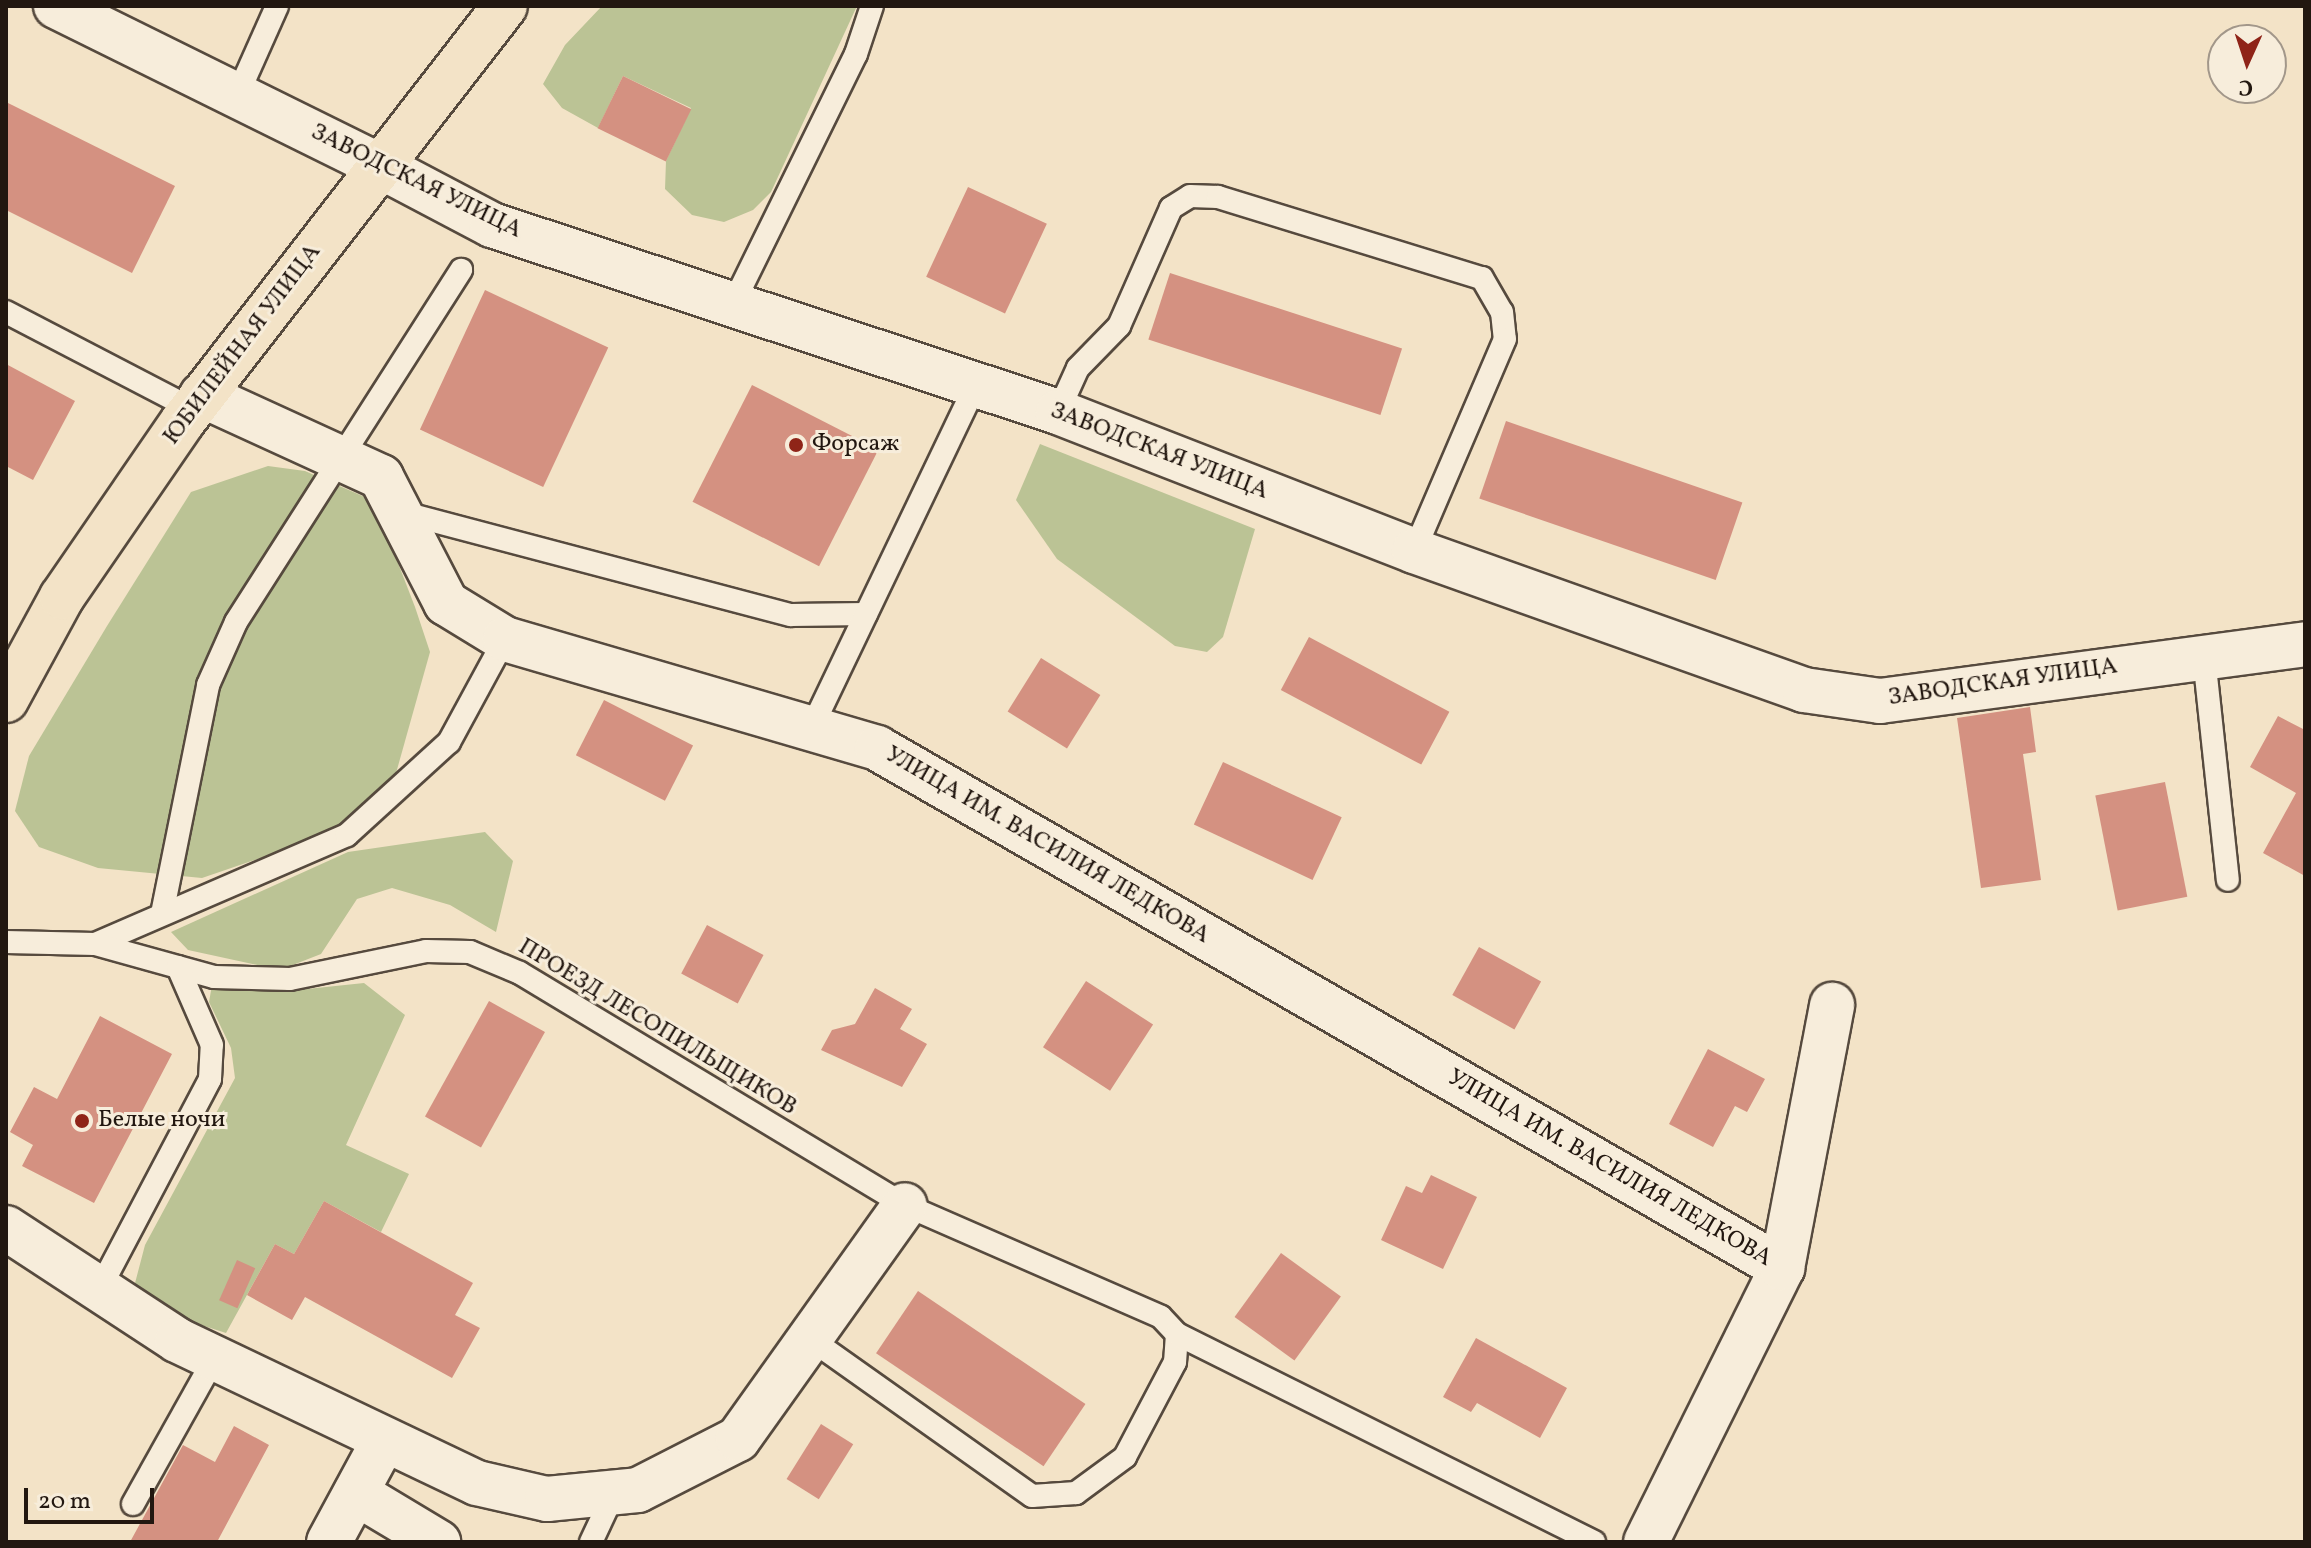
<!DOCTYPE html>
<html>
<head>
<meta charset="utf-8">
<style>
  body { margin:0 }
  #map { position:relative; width:2311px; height:1548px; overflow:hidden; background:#f3e3c7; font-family:Vollkorn,serif }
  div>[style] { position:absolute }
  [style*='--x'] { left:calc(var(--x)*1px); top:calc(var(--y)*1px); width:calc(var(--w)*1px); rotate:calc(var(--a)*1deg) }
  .green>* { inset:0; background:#bbc395 }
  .building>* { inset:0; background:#d49181; transform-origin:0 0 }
  .roads { filter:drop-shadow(2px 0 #564a3e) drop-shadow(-2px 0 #564a3e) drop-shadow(0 2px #564a3e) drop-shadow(0 -2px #564a3e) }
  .service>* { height:22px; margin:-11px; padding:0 11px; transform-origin:11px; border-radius:11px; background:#f7eddb }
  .minor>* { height:44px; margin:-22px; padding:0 22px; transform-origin:22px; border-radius:22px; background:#f7eddb }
  .tertiary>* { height:44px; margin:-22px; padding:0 22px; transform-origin:22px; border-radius:22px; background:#f7eddb }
  .primary>* { height:44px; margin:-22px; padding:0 22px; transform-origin:22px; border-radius:22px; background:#f3e3c7 }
  .dots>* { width:22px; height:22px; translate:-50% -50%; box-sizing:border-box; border:4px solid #f7eddb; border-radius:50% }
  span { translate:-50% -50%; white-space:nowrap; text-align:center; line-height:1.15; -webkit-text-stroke:6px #f7eddb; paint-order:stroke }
  .street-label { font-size:24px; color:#221710 }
  .poi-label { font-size:24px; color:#221710 }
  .left { translate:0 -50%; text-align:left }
  .frame { position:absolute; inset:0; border:8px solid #221710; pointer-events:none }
  .north { position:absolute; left:2207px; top:24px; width:80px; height:80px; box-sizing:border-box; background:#f7eddb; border:2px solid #a2978a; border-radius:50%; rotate:183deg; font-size:22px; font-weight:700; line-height:32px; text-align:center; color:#221710 }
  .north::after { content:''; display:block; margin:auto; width:28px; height:36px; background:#8f2418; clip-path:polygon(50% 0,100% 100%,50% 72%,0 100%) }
  .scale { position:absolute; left:24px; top:1488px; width:130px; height:36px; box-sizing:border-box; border:4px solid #221710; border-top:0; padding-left:10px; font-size:24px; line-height:28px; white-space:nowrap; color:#221710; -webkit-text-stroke:6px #f7eddb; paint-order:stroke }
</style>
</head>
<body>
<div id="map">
  <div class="green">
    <div style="clip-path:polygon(602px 6px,857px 6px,771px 192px,753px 210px,724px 222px,692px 215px,665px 189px,666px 161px,691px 108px,623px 76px,598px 128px,562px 108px,543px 84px,565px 45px)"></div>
    <div style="clip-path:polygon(1040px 444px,1255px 529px,1223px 637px,1207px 652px,1175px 646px,1057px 559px,1016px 500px)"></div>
    <div style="clip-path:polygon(268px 466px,305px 471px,374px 501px,415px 607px,430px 652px,384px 816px,202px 878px,98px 868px,39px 847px,15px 811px,29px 756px,107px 626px,191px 492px)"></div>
    <div style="clip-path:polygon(485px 832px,513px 861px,496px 932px,450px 905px,392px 888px,357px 899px,321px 954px,280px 970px,188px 950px,171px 932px,348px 852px)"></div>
    <div style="clip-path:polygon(364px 983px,405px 1015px,346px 1145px,409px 1174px,381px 1232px,324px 1201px,294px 1254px,275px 1244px,226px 1333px,170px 1315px,134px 1287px,145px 1245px,235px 1078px,231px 1048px,209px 1002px,212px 985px,288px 991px)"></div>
  </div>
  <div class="building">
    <div style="left:623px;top:76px;width:76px;height:58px;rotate:26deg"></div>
    <div style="clip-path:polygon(6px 102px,175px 186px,132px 273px,6px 210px)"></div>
    <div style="left:968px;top:187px;width:87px;height:99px;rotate:25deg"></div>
    <div style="left:1170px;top:273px;width:244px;height:70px;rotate:18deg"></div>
    <div style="left:485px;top:290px;width:136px;height:154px;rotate:25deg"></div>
    <div style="clip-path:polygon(6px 364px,75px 401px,33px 480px,6px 466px)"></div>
    <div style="left:752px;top:385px;width:142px;height:131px;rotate:27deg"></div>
    <div style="left:1506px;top:421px;width:250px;height:82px;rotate:19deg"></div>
    <div style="left:1309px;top:637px;width:159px;height:60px;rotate:28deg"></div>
    <div style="left:1041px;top:658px;width:70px;height:63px;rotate:32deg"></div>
    <div style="left:604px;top:700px;width:100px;height:62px;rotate:27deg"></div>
    <div style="clip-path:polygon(2030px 707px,2036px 752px,2023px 754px,2041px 880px,1981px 888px,1957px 718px)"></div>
    <div style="clip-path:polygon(2278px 716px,2305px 730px,2305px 876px,2263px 853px,2296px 793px,2250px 767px)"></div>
    <div style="left:1223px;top:762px;width:131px;height:69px;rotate:25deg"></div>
    <div style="left:2165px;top:782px;width:117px;height:71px;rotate:79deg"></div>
    <div style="left:707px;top:925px;width:64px;height:55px;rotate:28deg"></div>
    <div style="left:1479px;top:947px;width:71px;height:55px;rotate:29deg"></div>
    <div style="left:1086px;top:981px;width:80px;height:79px;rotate:33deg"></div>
    <div style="clip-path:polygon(875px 988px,912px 1009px,900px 1029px,927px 1044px,902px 1087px,821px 1050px,832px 1030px,855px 1024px)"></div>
    <div style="left:489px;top:1001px;width:64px;height:132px;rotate:29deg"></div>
    <div style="clip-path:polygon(100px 1016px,172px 1054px,94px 1203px,22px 1166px,33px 1145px,10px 1132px,34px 1087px,57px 1099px)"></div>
    <div style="clip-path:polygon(1708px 1049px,1765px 1079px,1747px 1112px,1735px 1106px,1713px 1147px,1669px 1124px)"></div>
    <div style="clip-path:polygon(1431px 1175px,1477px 1197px,1443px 1269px,1381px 1240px,1406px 1186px,1422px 1193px)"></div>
    <div style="clip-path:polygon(324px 1201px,473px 1283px,455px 1315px,480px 1328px,452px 1378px,305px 1297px,292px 1320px,247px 1295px,275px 1244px,294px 1254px)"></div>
    <div style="left:1281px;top:1253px;width:74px;height:79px;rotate:36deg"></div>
    <div style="left:237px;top:1260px;width:20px;height:44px;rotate:24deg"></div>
    <div style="left:918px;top:1291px;width:202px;height:75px;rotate:34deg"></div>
    <div style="clip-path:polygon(1476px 1338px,1567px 1388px,1540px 1438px,1477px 1403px,1471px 1412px,1443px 1397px)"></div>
    <div style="left:821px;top:1424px;width:38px;height:65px;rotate:32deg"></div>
    <div style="clip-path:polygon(234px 1426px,269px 1445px,217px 1542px,130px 1542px,183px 1445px,215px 1462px)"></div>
  </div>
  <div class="roads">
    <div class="service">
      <div style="--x:237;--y:96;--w:98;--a:-66"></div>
      <div style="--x:733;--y:304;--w:279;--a:-63.8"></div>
      <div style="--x:856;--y:54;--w:51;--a:-71.6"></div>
      <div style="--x:6;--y:312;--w:210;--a:27.5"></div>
      <div style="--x:1058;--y:412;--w:48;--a:-65.6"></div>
      <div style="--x:1078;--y:368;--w:59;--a:-45.7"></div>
      <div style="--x:1119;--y:326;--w:129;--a:-66.2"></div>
      <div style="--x:1171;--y:208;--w:22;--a:-32"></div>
      <div style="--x:1190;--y:196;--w:28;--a:2"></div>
      <div style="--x:1218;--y:197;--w:276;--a:17.1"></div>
      <div style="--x:1482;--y:278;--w:39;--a:60"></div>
      <div style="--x:1502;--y:312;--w:27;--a:84"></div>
      <div style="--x:1505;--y:339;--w:231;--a:113.2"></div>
      <div style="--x:400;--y:512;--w:404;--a:14.8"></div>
      <div style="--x:791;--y:615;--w:75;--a:-0.8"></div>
      <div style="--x:2204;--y:657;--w:224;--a:83.9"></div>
      <div style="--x:811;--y:729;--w:382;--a:-64.4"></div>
      <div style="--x:162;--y:914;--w:234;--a:-78.6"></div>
      <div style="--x:208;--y:685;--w:69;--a:-66"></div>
      <div style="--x:236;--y:622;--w:418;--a:-57.4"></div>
      <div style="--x:6;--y:942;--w:89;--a:1.3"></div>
      <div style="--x:95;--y:944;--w:275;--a:-23.4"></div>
      <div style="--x:347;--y:835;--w:138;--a:-42.4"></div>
      <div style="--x:449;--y:742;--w:117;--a:-61.5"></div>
      <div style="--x:95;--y:944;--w:123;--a:15.5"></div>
      <div style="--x:214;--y:977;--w:76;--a:1.5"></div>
      <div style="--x:290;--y:979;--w:139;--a:-11.6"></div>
      <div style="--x:426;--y:951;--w:44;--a:1.3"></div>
      <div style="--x:470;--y:952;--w:54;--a:22.8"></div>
      <div style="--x:520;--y:973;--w:449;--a:31.1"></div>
      <div style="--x:905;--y:1205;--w:279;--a:23.6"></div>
      <div style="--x:1161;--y:1317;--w:23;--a:47"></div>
      <div style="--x:1177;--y:1334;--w:28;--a:94"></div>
      <div style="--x:1175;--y:1362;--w:107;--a:117.8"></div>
      <div style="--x:1125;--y:1457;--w:61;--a:143.7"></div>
      <div style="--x:1076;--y:1493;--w:44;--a:176.1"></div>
      <div style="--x:1032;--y:1496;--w:272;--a:-144.7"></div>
      <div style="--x:100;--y:1288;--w:236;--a:-62.2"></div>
      <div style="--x:210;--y:1079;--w:34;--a:-87"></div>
      <div style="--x:212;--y:1045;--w:85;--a:-113.6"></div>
      <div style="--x:1177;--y:1334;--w:466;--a:26.5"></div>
      <div style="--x:133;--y:1504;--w:168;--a:-60.8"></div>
      <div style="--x:591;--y:1542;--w:54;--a:-64.9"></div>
    </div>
    <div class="minor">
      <div style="--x:380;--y:166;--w:127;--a:27.8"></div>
      <div style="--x:492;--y:225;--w:596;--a:18.28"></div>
      <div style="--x:1058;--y:412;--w:382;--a:21.3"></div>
      <div style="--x:1414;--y:551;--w:414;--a:19.6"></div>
      <div style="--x:1804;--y:690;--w:77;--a:8.2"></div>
      <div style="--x:1880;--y:701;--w:429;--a:-7.6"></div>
      <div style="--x:202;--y:395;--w:197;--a:24.6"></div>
      <div style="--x:381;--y:477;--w:142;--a:62.7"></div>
      <div style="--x:446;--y:603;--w:69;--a:31.4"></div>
      <div style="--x:505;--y:639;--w:388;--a:16.3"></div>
      <div style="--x:877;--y:748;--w:1044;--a:29.88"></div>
      <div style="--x:6;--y:1228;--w:204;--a:33.2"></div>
      <div style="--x:177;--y:1340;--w:332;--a:25.5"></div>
      <div style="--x:477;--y:1483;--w:72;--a:12.9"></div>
      <div style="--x:547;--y:1499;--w:91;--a:-5.6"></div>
      <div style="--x:638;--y:1490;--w:112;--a:-27"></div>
      <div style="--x:738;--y:1439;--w:287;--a:-54.5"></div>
      <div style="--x:356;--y:1493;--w:96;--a:30.9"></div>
      <div style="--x:329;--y:1542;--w:114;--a:-61.6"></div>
      <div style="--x:1646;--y:1542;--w:306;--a:-63.6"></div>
      <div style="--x:1782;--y:1268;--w:268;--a:-79.2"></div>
    </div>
    <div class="tertiary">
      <div style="--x:56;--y:6;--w:361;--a:26.3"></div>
    </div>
    <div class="primary">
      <div style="--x:6;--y:700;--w:117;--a:-61.5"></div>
      <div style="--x:62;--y:597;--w:214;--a:-55.5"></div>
      <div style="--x:183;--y:421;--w:525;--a:-52.19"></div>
    </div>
  </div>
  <div class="dots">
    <div style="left:796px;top:445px;background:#8f2418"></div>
    <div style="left:82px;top:1121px;background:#8f2418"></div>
  </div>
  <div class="street-label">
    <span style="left:416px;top:182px;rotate:26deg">ЗАВОДСКАЯ УЛИЦА</span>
    <span style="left:243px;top:345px;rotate:-53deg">ЮБИЛЕЙНАЯ УЛИЦА</span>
    <span style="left:1159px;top:452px;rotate:21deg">ЗАВОДСКАЯ УЛИЦА</span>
    <span style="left:2003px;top:683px;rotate:-8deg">ЗАВОДСКАЯ УЛИЦА</span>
    <span style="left:1047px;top:846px;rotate:30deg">УЛИЦА ИМ. ВАСИЛИЯ ЛЕДКОВА</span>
    <span style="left:657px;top:1028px;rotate:31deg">ПРОЕЗД ЛЕСОПИЛЬЩИКОВ</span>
    <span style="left:1609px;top:1169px;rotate:30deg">УЛИЦА ИМ. ВАСИЛИЯ ЛЕДКОВА</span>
  </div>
  <div class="poi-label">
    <span class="left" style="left:812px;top:445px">Форсаж</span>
    <span class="left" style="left:98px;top:1121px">Белые ночи</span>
  </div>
  <div class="frame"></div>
  <div class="north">С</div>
  <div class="scale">20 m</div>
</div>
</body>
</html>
